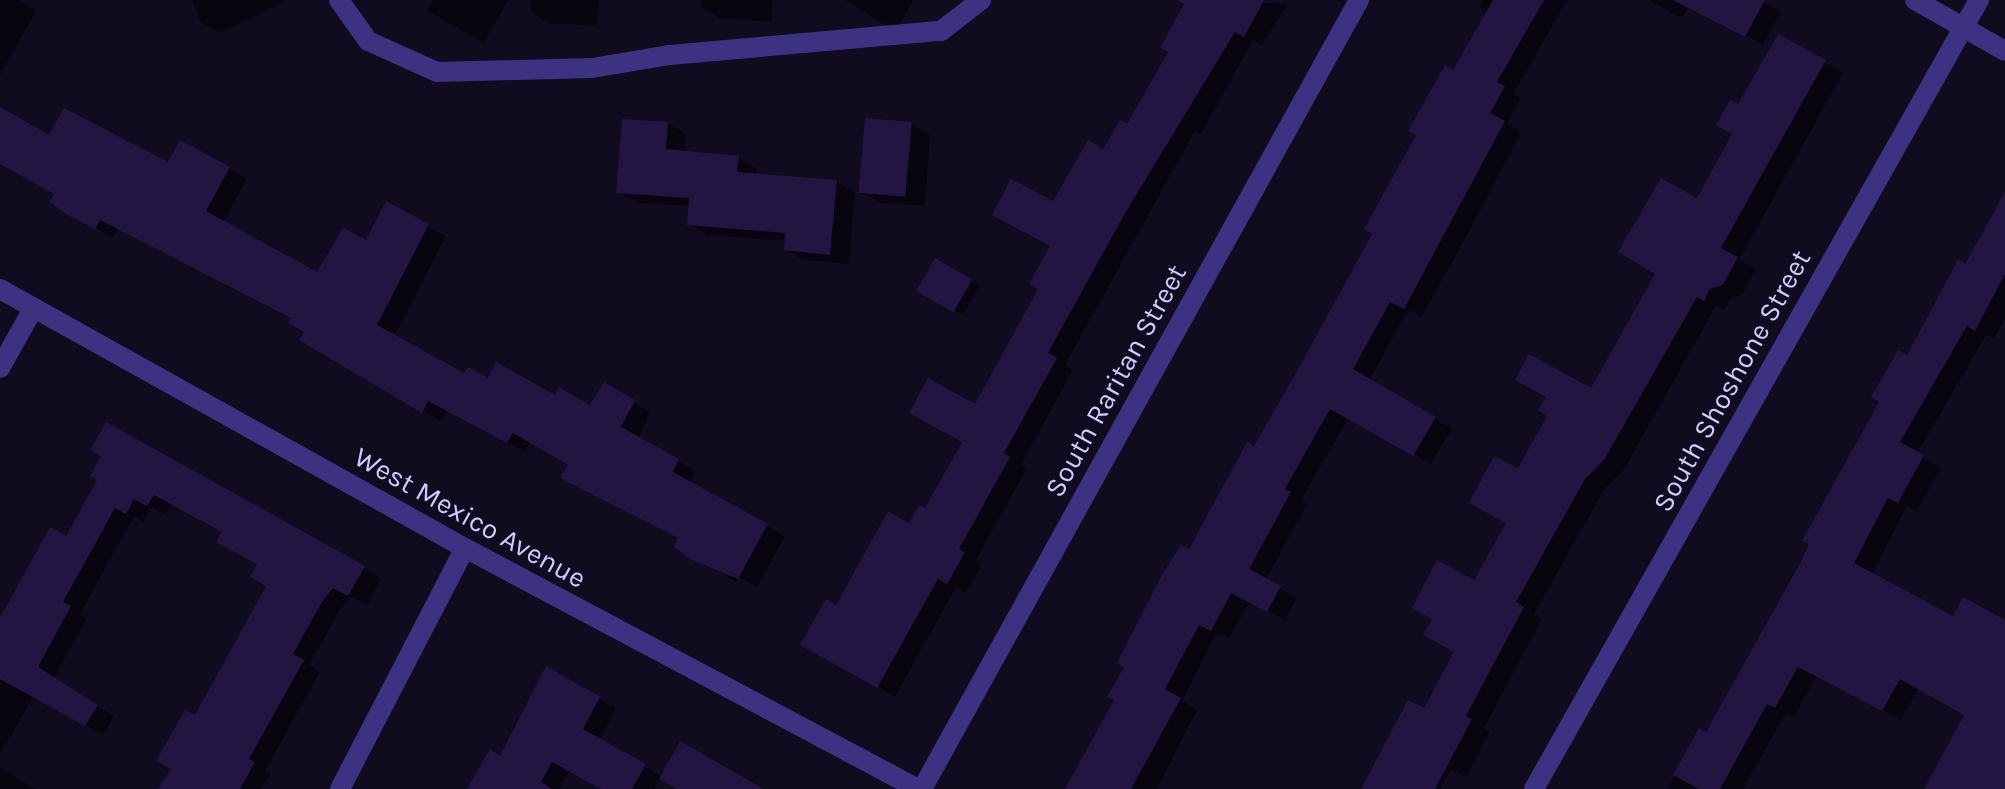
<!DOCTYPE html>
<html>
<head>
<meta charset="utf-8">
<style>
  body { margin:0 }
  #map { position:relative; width:2005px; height:789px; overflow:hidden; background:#100b1f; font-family:Karla,sans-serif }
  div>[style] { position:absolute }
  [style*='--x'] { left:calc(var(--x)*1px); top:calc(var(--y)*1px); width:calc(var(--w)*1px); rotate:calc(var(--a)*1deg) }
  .shadow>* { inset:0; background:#0007; transform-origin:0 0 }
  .building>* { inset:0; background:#231542; transform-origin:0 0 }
  .minor>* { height:20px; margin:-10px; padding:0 10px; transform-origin:10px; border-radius:10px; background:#3d3282 }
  span { translate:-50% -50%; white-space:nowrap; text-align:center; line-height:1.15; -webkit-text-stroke:8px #100b1f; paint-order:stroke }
  .street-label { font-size:28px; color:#d4c9ff }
</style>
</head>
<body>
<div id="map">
  <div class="shadow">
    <div style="clip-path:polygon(0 0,18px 0,36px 11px,0 75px)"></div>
    <div style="clip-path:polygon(192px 0,282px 0,283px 3px,219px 33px,201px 22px)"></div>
    <div style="clip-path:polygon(433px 0,508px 0,484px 43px,427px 11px)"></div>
    <div style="clip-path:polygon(531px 0,599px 0,597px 26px,549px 23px,530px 12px)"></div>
    <div style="clip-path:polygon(702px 0,773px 0,771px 22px,720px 18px,701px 7px)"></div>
    <div style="clip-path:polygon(845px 0,913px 0,896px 32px)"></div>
    <div style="clip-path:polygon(1189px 0,1288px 4px,1262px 45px,1253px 40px,1201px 134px,1195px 131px,1065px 365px,1073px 370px,1021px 465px,1027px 468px,976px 560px,982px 564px,966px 593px,956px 587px,895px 697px,803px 644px,926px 511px,1040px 288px,1053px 246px,1054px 204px,1128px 126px,1170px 52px)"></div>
    <div style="clip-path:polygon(1483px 0,1567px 0,1514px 93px,1521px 98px,1507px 124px,1521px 132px,1485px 202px,1422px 317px,1408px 310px,1369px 381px,1452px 428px,1431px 464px,1349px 417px,1301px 500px,1307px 504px,1266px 580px,1297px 598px,1285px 620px,1250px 601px,1229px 639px,1217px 633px,1182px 701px,1197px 710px,1157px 789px,1068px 789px,1190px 552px,1255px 449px,1375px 233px,1488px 13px,1479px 7px)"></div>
    <div style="clip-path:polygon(1649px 0,1759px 0,1781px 12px,1763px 45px,1688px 7px,1682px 18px)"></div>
    <div style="clip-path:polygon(1779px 37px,1843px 73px,1739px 260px,1756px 269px,1742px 295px,1730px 299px,1724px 310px,1716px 306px,1623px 471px,1604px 490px,1534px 614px,1542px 619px,1484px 728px,1490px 731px,1466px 777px,1451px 769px,1440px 789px,1371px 789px,1425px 711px,1457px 652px,1475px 583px,1509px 523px,1519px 471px,1591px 390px,1735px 133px,1739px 107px)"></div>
    <div style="clip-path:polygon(0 110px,50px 138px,169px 165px,229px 168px,247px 179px,223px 222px,318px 275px,367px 243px,387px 204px,446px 236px,394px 337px,465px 376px,591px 408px,604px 385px,651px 412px,638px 439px,695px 471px,689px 483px,785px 536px,757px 587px,739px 577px,736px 582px,676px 546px,680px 539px,531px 441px,526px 452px,447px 410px,440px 421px,302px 340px,307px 332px,293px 318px,119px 228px,113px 238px,52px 202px,56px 193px,0 159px)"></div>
    <div style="clip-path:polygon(668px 124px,686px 134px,685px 153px,738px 158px,757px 168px,756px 175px,836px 182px,855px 192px,849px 264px,804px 260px,786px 249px,786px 241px,708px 235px,689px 224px,691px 206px,637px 203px,619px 192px)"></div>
    <div style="clip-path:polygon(911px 124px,930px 134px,925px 206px,881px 203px,862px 192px)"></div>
    <div style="clip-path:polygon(2005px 197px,2005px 318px,1994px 339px,1986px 335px,1917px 454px,1941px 468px,1917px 512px,1907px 506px,1872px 574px,1954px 619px,2005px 623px,2005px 789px,1937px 789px,1967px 714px,1919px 688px,1901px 720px,1817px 675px,1794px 717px,1786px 713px,1743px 789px,1667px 789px,1700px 731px,1707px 735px,1908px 358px)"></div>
    <div style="left:936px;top:260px;width:51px;height:34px;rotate:30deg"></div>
    <div style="clip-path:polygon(107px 425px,381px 578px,367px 605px,351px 596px,339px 612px,309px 665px,320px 672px,265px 771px,271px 774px,261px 789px,161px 789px,269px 586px,259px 564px,224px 532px,172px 503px,166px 515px,152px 507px,144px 522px,134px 516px,80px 614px,87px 618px,54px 678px,114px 716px,103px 735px,34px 696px,0 754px,0 622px,66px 539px,99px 479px)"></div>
    <div style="clip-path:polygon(547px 669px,616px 708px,599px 741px,662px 776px,680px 743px,766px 789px,681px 789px,660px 777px,654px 789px,604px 789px,570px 770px,559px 789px,470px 789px,501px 758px)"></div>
    <div style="clip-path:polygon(0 767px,35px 789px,0 789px)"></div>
  </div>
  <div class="building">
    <div style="clip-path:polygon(1176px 0,1264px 0,1244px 37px,1235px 32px,1124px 215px,1048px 353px,1057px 358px,1004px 453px,1010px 457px,959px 549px,965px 552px,947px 584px,938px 579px,877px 688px,800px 645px,826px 599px,836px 605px,888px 511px,909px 523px,919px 505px,925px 508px,962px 442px,909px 413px,928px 378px,975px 404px,1038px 289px,1029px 284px,1050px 246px,992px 215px,1011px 179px,1053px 201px,1088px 140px,1103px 149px,1120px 120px,1127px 124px,1168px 52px,1160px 48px,1184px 4px)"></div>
    <div style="clip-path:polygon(1493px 0,1544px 0,1497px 82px,1505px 86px,1490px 113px,1505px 121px,1404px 309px,1390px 302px,1353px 369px,1436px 417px,1413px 456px,1330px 409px,1285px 489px,1291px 492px,1249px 569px,1281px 586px,1267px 612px,1231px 593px,1211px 631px,1199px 625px,1165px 689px,1181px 698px,1131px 789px,1065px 789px,1114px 700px,1107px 697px,1124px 667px,1117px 663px,1163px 573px,1181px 545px,1189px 549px,1247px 442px,1254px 446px,1296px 373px,1372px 234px,1364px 229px,1416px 135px,1408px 131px,1445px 65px,1453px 70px)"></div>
    <div style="clip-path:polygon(1673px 0,1765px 0,1745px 37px)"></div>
    <div style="clip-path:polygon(1778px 34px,1826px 60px,1721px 248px,1738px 257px,1723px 285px,1710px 289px,1704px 301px,1697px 297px,1604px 460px,1585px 479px,1516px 602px,1524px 607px,1466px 716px,1472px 719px,1435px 789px,1361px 789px,1408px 700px,1424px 708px,1454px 652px,1423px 635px,1432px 619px,1412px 608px,1437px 560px,1474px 580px,1506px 523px,1469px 503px,1494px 456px,1518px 468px,1547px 416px,1538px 410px,1546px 397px,1515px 380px,1529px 354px,1591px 388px,1655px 274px,1618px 252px,1661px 178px,1697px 198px,1732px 134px,1716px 125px,1730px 100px,1738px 104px)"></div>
    <div style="clip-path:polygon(0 107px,49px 135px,64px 108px,168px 162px,180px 140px,230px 167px,206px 211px,317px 272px,343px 228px,366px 240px,386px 201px,429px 224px,377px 325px,464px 373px,468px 367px,488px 378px,496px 362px,555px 395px,559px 387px,590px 405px,604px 382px,635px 400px,621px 427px,679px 459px,673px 472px,768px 524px,738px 579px,690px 559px,674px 547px,678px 538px,560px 478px,568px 465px,513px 433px,507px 443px,428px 401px,422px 413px,299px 340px,304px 332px,288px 323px,291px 318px,100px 220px,95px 229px,66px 214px,49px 202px,54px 194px,0 164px)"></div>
    <div style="left:865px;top:118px;width:47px;height:75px;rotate:5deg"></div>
    <div style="clip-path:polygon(622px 119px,668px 122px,666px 149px,739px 156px,737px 172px,837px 180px,830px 255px,784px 250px,785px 233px,687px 225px,689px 198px,616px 193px)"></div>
    <div style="clip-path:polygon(2005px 192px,2005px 274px,1975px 331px,1967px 326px,1900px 442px,1924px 455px,1898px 503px,1888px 498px,1854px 563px,1953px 616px,1963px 597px,2005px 620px,2005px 789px,1924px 789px,1964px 715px,1900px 679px,1882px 711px,1798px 667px,1775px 708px,1767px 704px,1720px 789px,1699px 789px,1673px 775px,1699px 728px,1706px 732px,1800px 563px,1809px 544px,1802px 541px,1879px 402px,1871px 397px,1898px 350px,1907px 355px,1958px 260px,1965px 264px)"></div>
    <div style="left:935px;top:258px;width:43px;height:38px;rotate:30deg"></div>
    <div style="clip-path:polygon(106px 422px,365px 566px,348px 596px,333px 588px,322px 602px,293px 654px,304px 660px,249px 759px,255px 762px,240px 789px,158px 789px,171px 769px,156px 761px,185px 710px,195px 715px,266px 586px,250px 577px,257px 564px,216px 542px,222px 532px,154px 495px,147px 506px,134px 499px,126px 514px,115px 508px,63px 602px,71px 606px,38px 667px,98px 705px,85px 726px,0 679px,0 618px,50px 527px,66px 536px,97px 480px,90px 476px,101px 456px,90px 450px)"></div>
    <div style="clip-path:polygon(546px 666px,600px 697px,583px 729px,646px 764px,632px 789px,601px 789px,552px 762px,541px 782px,552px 789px,467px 789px,490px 749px,500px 756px)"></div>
    <div style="clip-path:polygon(680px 741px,764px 789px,677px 789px,659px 779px)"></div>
  </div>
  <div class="minor">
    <div style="--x:339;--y:0;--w:50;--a:54.7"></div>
    <div style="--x:368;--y:41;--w:76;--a:24.2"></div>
    <div style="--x:437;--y:72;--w:155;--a:-1.5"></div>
    <div style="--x:592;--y:68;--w:79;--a:-9.5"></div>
    <div style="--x:670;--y:55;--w:272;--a:-5.1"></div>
    <div style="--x:941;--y:31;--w:51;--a:-37.8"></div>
    <div style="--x:1915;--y:0;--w:103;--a:29.5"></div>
    <div style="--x:0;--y:289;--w:532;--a:29.12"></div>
    <div style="--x:465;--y:548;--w:513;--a:28.01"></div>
    <div style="--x:0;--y:368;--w:68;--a:-60.8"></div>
    <div style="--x:340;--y:789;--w:271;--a:-62.6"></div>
    <div style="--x:922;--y:789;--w:902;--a:-61.02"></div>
    <div style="--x:1534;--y:789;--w:906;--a:-60.58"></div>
  </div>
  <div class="street-label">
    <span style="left:1116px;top:381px;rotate:-61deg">South Raritan Street</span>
    <span style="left:1732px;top:381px;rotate:-61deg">South Shoshone Street</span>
    <span style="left:470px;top:518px;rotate:29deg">West Mexico Avenue</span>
  </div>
</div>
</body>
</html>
